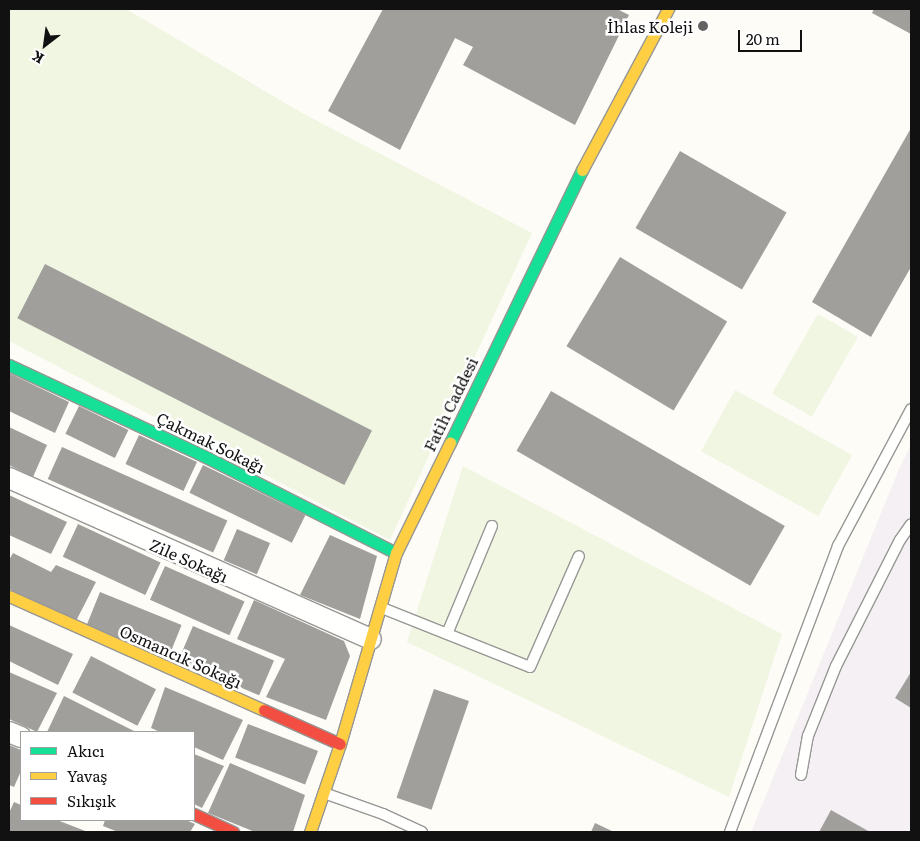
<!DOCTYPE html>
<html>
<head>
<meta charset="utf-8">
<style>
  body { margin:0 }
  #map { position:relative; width:920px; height:841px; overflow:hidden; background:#fdfcf7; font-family:Literata,serif }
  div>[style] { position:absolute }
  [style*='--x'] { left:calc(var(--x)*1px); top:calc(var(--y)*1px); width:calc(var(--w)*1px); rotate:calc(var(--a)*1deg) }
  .industrial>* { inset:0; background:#f5f0f3 }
  .pitch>* { inset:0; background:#f0f6e1; transform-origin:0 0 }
  .building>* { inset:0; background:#a19f9c; transform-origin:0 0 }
  .roads { filter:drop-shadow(1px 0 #979795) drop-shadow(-1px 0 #979795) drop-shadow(0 1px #979795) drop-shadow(0 -1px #979795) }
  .lane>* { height:10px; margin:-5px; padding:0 5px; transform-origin:5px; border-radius:5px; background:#fffffe }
  .street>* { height:20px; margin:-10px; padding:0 10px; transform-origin:10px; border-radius:10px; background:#fffffe }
  .fast>* { height:11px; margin:-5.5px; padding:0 5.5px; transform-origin:5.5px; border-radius:5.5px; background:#16e098 }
  .slow>* { height:11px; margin:-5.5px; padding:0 5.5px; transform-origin:5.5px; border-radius:5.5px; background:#ffcf43 }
  .jam>* { height:11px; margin:-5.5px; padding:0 5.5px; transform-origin:5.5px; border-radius:5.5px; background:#f24e42 }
  .dots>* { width:14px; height:14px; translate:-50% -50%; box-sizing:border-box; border:2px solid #fff; border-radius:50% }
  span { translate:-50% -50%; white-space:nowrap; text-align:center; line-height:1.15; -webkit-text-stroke:5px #fff; paint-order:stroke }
  .poi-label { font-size:16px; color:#111 }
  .right { translate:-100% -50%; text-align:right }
  .street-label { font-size:16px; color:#111 }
  .frame { position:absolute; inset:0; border:10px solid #111; pointer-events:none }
  .legend { position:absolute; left:20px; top:731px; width:175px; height:90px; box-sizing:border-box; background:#fff; border:1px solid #a0a0a0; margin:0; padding:6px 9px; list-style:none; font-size:15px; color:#111 }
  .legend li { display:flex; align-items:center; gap:10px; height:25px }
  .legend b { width:25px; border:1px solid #a0a0a0 }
  .north { position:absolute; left:20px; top:20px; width:50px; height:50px; -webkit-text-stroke:4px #fff; paint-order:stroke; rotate:210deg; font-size:14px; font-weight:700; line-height:20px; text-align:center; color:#111 }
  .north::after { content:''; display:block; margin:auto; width:18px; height:22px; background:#111; clip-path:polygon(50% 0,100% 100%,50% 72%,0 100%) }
  .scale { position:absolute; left:738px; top:30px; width:64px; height:22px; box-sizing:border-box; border:2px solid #111; border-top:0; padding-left:6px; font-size:15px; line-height:18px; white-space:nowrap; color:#111; -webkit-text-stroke:4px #fff; paint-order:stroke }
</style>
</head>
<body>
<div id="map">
  <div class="industrial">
    <div style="clip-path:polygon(911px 445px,911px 832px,751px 832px,899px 469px)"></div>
  </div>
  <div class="pitch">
    <div style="clip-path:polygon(9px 9px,126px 9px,302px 113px,532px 233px,390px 540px,9px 341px)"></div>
    <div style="left:818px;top:314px;width:46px;height:92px;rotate:30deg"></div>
    <div style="left:735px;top:390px;width:134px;height:70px;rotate:29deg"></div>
    <div style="clip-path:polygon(463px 466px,782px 634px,729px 797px,407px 642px)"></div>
  </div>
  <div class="building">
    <div style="clip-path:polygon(383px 9px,617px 9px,629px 15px,575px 125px,463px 65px,473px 47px,455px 38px,400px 150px,328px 111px)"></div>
    <div style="clip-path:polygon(874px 9px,911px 9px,911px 34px,872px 13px)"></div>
    <div style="clip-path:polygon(911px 128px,911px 267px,871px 337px,812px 302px)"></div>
    <div style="left:680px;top:151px;width:123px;height:89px;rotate:30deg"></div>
    <div style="left:620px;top:257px;width:125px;height:104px;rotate:31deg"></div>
    <div style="left:45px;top:264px;width:367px;height:61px;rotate:27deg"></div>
    <div style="clip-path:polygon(9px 373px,69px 402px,55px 433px,9px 411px)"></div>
    <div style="left:551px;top:391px;width:270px;height:69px;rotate:30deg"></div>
    <div style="left:79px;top:406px;width:55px;height:31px;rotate:26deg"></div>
    <div style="clip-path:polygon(9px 427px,47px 445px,33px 477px,9px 465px)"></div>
    <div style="left:139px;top:435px;width:64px;height:32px;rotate:25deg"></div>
    <div style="left:62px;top:447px;width:181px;height:35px;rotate:24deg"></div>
    <div style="left:203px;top:465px;width:114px;height:31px;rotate:26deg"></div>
    <div style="clip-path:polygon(9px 495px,67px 522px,51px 554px,9px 535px)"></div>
    <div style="left:78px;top:524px;width:91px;height:36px;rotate:25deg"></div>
    <div style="left:237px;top:529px;width:36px;height:34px;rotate:23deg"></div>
    <div style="clip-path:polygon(330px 535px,377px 556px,360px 619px,300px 595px)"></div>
    <div style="clip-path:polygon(13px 553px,51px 572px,56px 565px,96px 582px,76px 621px,9px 589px,9px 560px)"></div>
    <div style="left:165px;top:566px;width:87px;height:37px;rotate:24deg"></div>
    <div style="left:100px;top:592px;width:88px;height:36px;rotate:22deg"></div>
    <div style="clip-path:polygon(254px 600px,344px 641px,350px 656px,326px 720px,266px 697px,285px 659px,237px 639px)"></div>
    <div style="clip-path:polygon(9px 625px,73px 654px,58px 685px,9px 661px)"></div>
    <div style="left:193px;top:626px;width:88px;height:38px;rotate:23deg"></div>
    <div style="left:91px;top:656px;width:73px;height:41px;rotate:27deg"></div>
    <div style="clip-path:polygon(9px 672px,57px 693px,37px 732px,9px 719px)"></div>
    <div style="clip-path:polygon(911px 672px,911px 708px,895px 698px)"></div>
    <div style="clip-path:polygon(165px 687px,243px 720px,223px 760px,194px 747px,194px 732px,160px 732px,151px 728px)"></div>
    <div style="left:434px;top:689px;width:37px;height:115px;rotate:19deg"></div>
    <div style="clip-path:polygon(64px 696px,134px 731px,133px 732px,47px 732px)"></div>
    <div style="left:248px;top:724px;width:75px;height:36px;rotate:21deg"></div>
    <div style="clip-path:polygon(9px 745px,21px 750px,21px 771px,14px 787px,9px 785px)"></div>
    <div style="clip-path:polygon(194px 754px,224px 766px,202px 808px,194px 804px)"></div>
    <div style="clip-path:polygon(230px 763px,305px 795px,293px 832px,255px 832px,208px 813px)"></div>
    <div style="clip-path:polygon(14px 802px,21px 805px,21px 820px,57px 820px,88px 832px,9px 832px,9px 813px)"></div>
    <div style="clip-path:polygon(831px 810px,870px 832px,819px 832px)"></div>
    <div style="clip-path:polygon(105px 820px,186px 820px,195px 824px,190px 832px,118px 832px,103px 826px)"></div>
    <div style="clip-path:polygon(595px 823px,614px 832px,591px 832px)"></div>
  </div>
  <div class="roads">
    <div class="lane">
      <div style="--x:382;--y:608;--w:159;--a:21.7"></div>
      <div style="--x:530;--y:667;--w:121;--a:-66.2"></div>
      <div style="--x:447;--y:634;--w:117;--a:-67.4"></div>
      <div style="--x:801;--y:775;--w:40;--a:-80"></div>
      <div style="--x:808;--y:736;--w:75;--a:-68.2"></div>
      <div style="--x:836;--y:666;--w:141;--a:-63.1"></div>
      <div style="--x:900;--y:540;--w:19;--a:-55"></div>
      <div style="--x:324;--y:793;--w:63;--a:19.6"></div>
      <div style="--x:383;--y:814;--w:43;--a:24.8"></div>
      <div style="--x:730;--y:832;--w:306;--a:-69.3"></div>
      <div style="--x:838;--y:546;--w:155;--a:-61.9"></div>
    </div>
    <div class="street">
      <div style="--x:9;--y:478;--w:396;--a:24"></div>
      <div style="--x:9;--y:732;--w:13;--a:23"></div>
    </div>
    <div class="fast">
      <div style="--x:9;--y:365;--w:215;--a:25"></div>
      <div style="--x:204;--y:456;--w:215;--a:26.8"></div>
      <div style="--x:450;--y:443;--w:303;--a:-64.2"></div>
    </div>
    <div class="slow">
      <div style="--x:582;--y:170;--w:183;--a:-61.9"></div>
      <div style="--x:9;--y:596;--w:279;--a:24.1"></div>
      <div style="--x:310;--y:832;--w:93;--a:-71.2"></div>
      <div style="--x:340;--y:744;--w:199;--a:-73.7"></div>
      <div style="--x:396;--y:553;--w:123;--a:-63.9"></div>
    </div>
    <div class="jam">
      <div style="--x:264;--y:710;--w:83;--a:24.1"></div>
      <div style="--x:194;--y:814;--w:43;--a:24.8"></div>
    </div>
  </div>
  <div class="dots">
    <div style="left:703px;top:26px;background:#646362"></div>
  </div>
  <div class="poi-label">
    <span class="right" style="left:693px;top:26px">İhlas Koleji</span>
  </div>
  <div class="street-label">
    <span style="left:450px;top:404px;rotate:-64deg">Fatih Caddesi</span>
    <span style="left:211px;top:442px;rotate:26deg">Çakmak Sokağı</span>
    <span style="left:189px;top:560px;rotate:24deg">Zile Sokağı</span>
    <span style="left:181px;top:656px;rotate:24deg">Osmancık Sokağı</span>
  </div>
  <div class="frame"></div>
  <ul class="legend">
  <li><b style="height:6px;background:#16e098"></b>Akıcı</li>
  <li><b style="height:6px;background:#ffcf43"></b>Yavaş</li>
  <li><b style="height:6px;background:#f24e42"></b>Sıkışık</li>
  </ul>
  <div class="north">K</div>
  <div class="scale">20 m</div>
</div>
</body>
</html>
